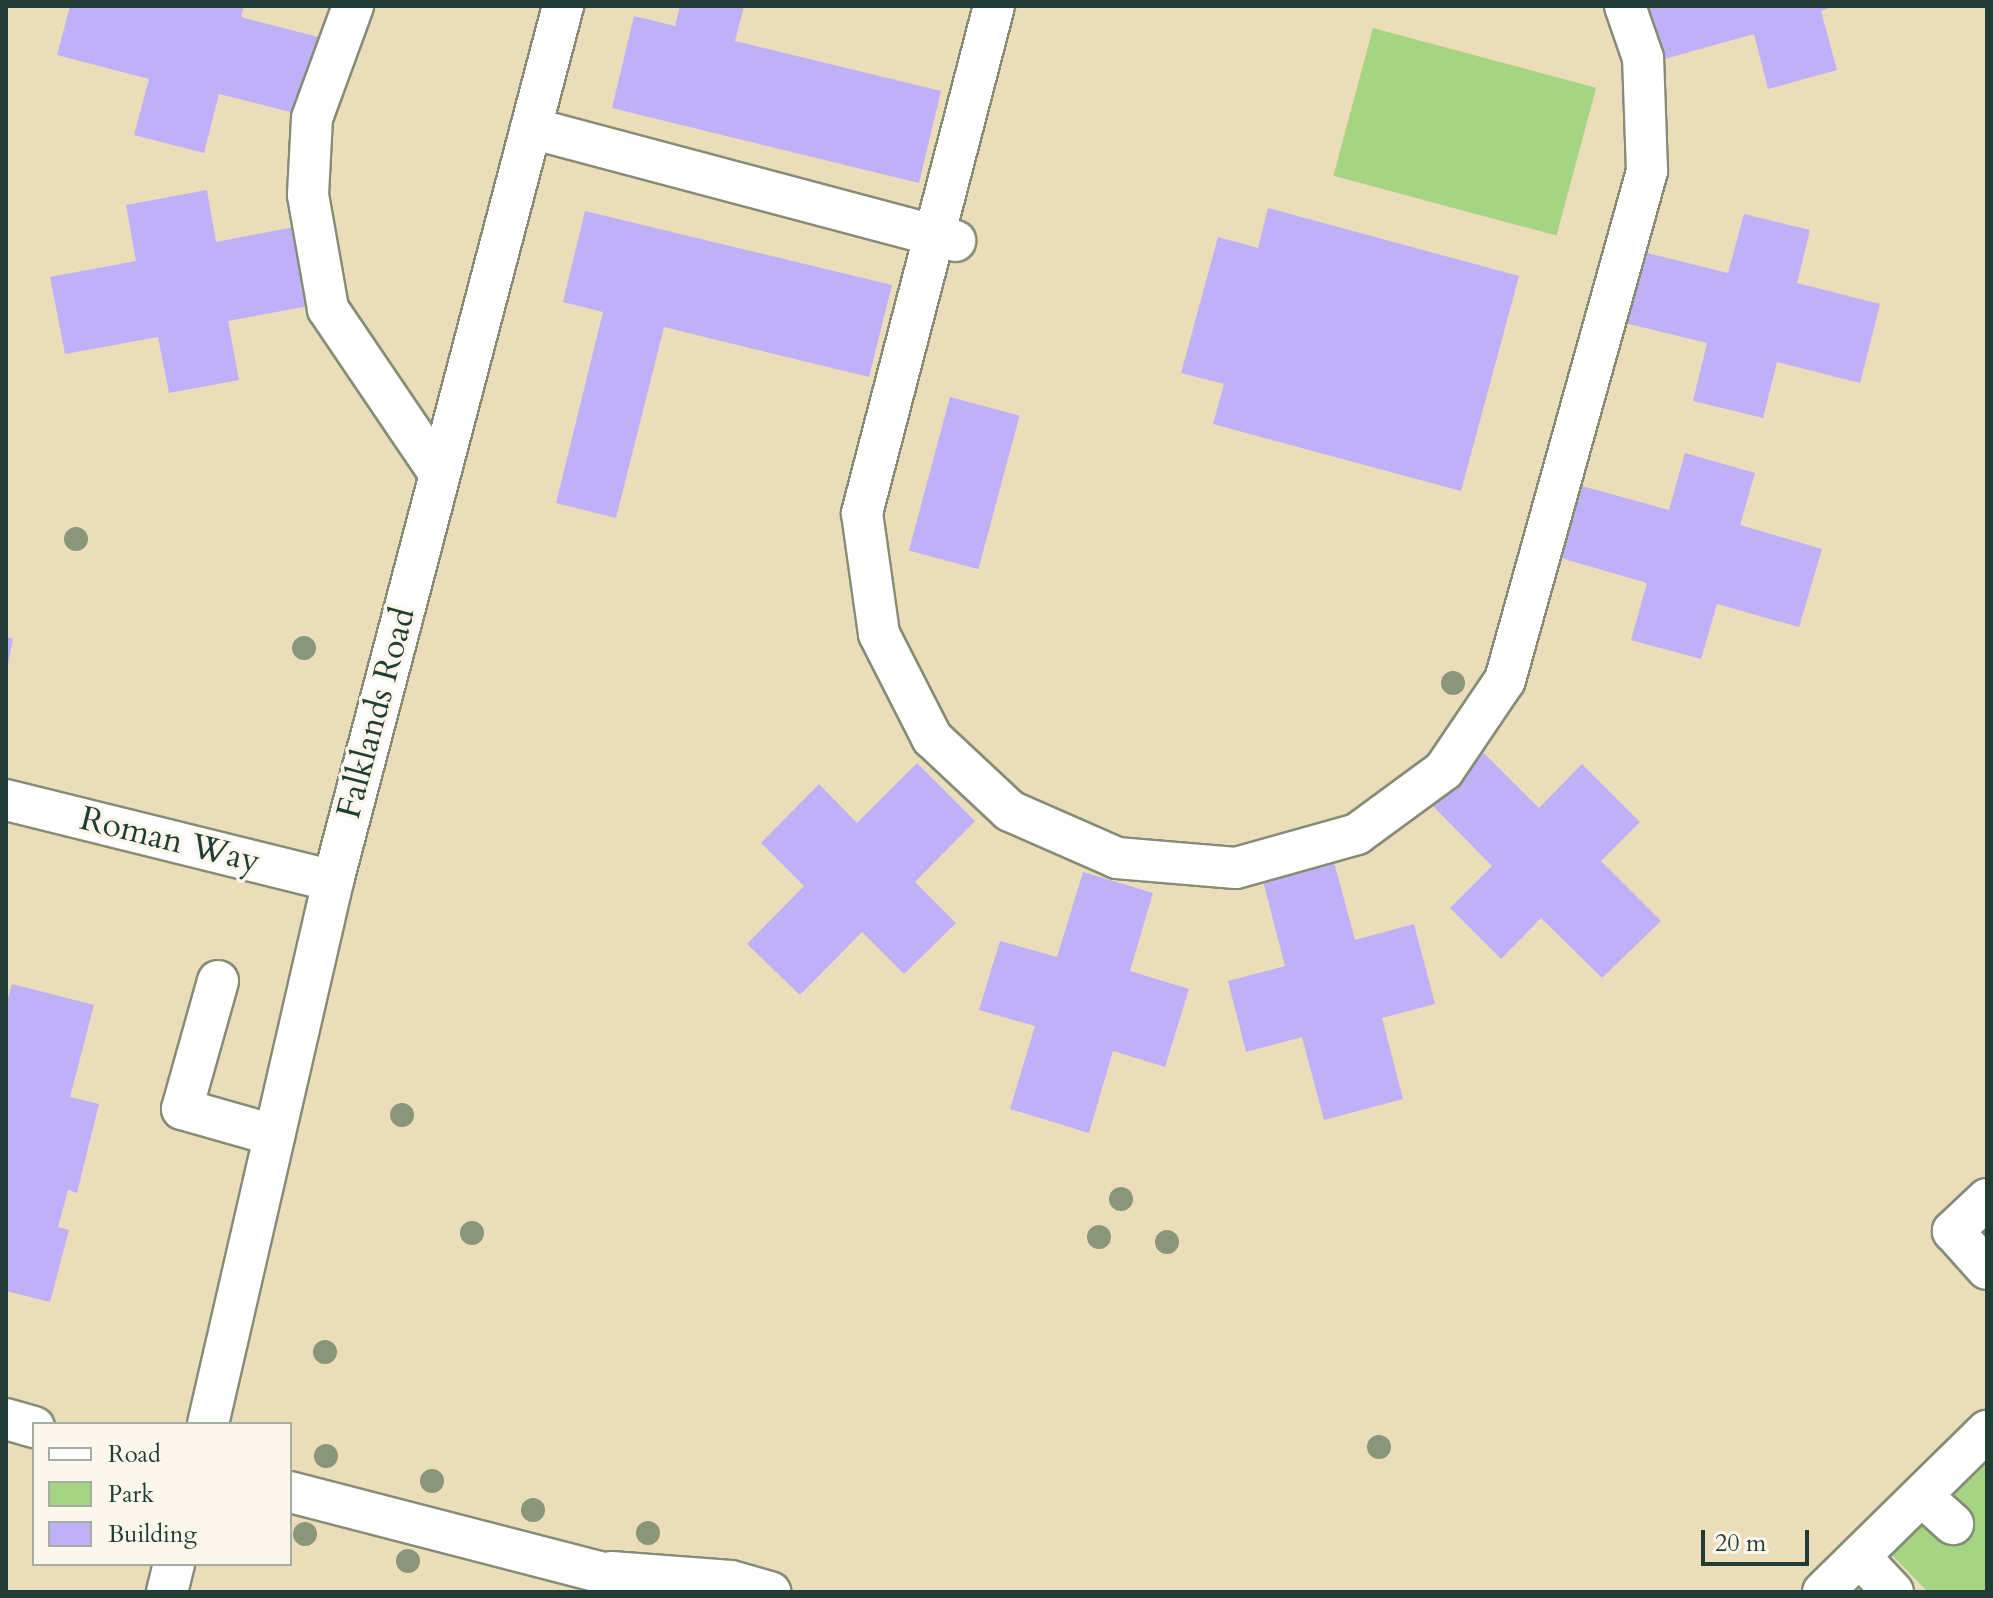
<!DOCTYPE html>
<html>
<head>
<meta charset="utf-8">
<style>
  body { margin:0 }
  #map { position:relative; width:1993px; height:1598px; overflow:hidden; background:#ebddb9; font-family:Cardo,serif }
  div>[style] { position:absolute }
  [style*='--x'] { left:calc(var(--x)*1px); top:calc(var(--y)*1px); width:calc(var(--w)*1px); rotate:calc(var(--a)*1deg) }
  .green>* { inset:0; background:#a5d483; transform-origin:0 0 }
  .building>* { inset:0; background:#c0b0f8; transform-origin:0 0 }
  .roads { filter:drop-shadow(2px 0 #858d76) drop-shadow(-2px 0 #858d76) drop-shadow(0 2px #858d76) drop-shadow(0 -2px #858d76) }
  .minor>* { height:40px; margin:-20px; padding:0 20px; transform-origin:20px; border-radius:20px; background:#fff }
  .trees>* { width:24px; height:24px; margin:-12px; border-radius:50%; background:#8a9679 }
  span { translate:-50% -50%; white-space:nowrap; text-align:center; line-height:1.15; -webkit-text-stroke:7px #fbf7ec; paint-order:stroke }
  .street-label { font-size:34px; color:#1f3d34 }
  .frame { position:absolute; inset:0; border:8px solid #1f3d34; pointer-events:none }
  .legend { position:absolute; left:32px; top:1422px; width:260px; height:144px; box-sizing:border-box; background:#fbf7ec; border:2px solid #a3ada2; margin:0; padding:10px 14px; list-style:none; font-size:24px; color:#1f3d34 }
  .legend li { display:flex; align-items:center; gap:16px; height:40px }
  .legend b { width:40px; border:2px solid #a3ada2 }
  .scale { position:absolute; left:1701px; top:1530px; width:108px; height:36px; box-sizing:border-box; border:4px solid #1f3d34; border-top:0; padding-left:10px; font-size:24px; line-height:28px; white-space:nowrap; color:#1f3d34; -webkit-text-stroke:6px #fbf7ec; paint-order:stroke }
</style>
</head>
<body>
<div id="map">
  <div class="green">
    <div style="left:1373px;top:28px;width:231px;height:153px;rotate:15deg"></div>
    <div style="clip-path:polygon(1987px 1454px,1987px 1592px,1928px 1592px,1890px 1553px)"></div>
  </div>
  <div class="building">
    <div style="clip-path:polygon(70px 6px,244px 6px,241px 17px,318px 37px,298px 114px,219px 94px,204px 153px,134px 135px,149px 79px,57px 55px)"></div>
    <div style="clip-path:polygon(680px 6px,744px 6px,735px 41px,941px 91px,919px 183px,612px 108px,634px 16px,675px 26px)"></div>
    <div style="clip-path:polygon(1646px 6px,1834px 6px,1821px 11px,1837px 70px,1768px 89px,1754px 34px,1661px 60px)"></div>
    <div style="clip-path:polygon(207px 190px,216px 242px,294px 227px,308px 306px,228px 321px,239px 380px,169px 393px,158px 337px,65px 354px,50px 277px,136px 261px,126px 205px)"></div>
    <div style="clip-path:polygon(1268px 208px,1519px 276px,1461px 491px,1213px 424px,1224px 384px,1181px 373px,1218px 237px,1258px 248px)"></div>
    <div style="clip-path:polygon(585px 211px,892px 285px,869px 377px,664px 327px,616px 518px,556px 503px,603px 312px,563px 302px)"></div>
    <div style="clip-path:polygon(1744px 214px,1810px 230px,1797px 283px,1880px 304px,1860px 383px,1777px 362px,1763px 418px,1693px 401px,1707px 343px,1621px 322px,1639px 251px,1728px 273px)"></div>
    <div style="left:950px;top:397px;width:72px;height:159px;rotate:15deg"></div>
    <div style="clip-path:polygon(1685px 453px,1755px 473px,1740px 525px,1822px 549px,1799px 627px,1717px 604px,1701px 659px,1631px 640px,1647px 583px,1561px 558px,1582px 486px,1669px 510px)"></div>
    <div style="clip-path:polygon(6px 637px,13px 639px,7px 669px,6px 669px)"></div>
    <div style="clip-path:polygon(1481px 750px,1539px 808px,1582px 764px,1640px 822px,1601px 861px,1661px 921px,1602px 978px,1541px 918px,1501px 959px,1450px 908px,1492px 866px,1429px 802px)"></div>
    <div style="clip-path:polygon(917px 763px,975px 821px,915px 882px,956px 923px,904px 974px,862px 932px,800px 995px,747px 944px,804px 886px,761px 843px,819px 784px,857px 823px)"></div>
    <div style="clip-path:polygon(1334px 862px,1355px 940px,1414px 924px,1435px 1004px,1382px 1018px,1403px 1099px,1324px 1120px,1302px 1037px,1246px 1052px,1228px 981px,1285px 966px,1263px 881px)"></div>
    <div style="clip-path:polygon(1083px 872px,1153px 893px,1130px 971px,1189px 989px,1165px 1067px,1113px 1051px,1089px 1133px,1010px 1109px,1035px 1026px,979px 1010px,1000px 941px,1057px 957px)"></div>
    <div style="clip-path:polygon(12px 984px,94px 1005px,70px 1097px,99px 1104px,77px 1193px,68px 1190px,58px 1227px,69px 1230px,50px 1302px,6px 1291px,6px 1005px)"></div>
  </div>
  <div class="roads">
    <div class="minor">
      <div style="--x:353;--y:6;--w:119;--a:110.1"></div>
      <div style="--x:312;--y:118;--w:77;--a:93"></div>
      <div style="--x:308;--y:195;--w:116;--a:80"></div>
      <div style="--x:328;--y:309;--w:198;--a:55.9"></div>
      <div style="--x:994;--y:6;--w:524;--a:104.59"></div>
      <div style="--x:862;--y:513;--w:122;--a:82"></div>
      <div style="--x:879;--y:634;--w:117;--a:63"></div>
      <div style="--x:932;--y:738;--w:107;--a:43.1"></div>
      <div style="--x:1010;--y:811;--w:117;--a:23.7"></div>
      <div style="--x:1117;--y:858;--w:119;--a:4.8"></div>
      <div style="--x:1236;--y:868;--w:126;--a:-15.7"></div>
      <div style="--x:1357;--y:834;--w:108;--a:-36.3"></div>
      <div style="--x:1444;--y:770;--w:109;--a:-55.9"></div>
      <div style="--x:1505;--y:680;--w:528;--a:-74.41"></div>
      <div style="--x:1647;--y:171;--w:113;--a:-92"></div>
      <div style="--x:1643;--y:58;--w:55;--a:-109.1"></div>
      <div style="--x:531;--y:128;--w:439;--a:14.9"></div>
      <div style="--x:6;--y:800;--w:337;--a:13.9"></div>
      <div style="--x:218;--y:981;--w:133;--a:105.7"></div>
      <div style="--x:182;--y:1109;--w:96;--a:15.8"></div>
      <div style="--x:1987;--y:1199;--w:47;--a:136.7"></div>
      <div style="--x:1953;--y:1231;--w:51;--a:48.2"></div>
      <div style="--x:6;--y:1419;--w:29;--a:16"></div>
      <div style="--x:208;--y:1424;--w:557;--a:-77.04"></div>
      <div style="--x:333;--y:881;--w:905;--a:-75.27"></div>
      <div style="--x:290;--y:1492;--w:319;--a:14.5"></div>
      <div style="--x:599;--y:1572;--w:50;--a:23.5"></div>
      <div style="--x:1922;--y:1496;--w:42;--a:42.1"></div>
      <div style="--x:1860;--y:1557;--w:48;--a:46.7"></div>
      <div style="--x:611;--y:1572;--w:120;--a:4.3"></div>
      <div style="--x:731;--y:1581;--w:41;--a:15.8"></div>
      <div style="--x:167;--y:1592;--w:29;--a:-76"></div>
      <div style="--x:1823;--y:1592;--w:230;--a:-44.5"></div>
    </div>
  </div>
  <div class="trees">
    <div style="left:76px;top:539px"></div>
    <div style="left:304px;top:648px"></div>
    <div style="left:1453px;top:683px"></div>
    <div style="left:402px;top:1115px"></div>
    <div style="left:1121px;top:1199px"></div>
    <div style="left:472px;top:1233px"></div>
    <div style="left:1099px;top:1237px"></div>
    <div style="left:1167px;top:1242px"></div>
    <div style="left:325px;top:1352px"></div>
    <div style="left:1379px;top:1447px"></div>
    <div style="left:326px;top:1456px"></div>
    <div style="left:432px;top:1481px"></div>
    <div style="left:533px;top:1510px"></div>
    <div style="left:648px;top:1533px"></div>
    <div style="left:305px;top:1534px"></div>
    <div style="left:408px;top:1561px"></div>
  </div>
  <div class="street-label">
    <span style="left:376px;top:713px;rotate:-75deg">Falklands Road</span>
    <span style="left:170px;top:840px;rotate:14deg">Roman Way</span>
  </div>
  <div class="frame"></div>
  <ul class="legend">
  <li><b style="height:10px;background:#fff"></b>Road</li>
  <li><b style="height:22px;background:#a5d483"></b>Park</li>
  <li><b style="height:22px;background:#c0b0f8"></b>Building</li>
  </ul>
  <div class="scale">20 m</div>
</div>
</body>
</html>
